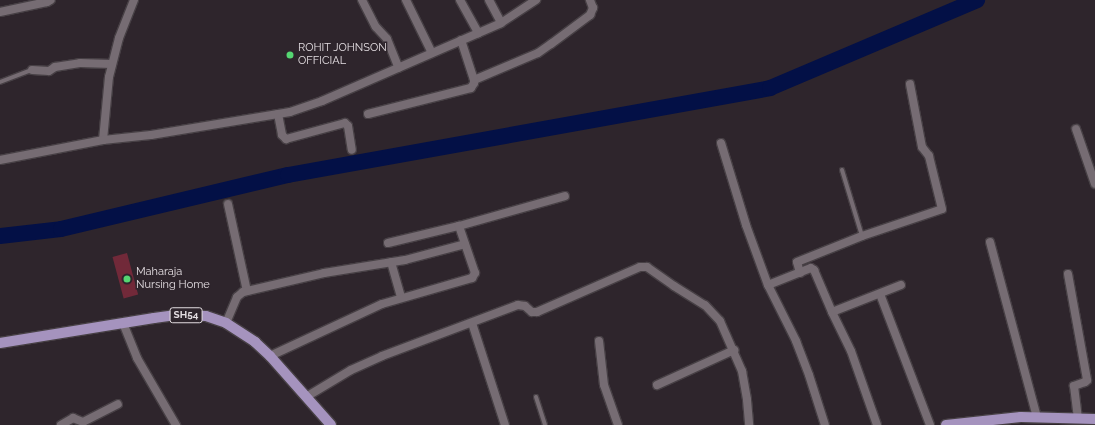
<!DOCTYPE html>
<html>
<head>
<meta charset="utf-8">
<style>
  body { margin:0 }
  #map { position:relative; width:1095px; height:425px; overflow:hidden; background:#2e252c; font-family:Raleway,sans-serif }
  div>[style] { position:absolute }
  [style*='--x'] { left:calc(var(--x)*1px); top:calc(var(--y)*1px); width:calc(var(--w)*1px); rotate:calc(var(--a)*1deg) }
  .river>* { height:16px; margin:-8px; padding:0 8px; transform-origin:8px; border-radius:8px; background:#031046 }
  .building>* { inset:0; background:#712939; transform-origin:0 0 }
  .roads { filter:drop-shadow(1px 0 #474045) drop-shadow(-1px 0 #474045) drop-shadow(0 1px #474045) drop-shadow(0 -1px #474045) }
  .lane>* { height:4px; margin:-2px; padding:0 2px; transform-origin:2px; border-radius:2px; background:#766c73 }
  .street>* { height:8px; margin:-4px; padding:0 4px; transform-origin:4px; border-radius:4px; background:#766c73 }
  .primary>* { height:10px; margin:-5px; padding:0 5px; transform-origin:5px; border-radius:5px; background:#a593be }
  .dots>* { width:11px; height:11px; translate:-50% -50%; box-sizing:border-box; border:2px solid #2e252c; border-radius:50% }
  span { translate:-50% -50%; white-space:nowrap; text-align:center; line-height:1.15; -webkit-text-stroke:3px #2e252c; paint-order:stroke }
  .shield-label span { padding:1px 3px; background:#2e252c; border:1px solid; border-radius:3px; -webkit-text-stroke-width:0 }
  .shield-label { font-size:10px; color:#e4dee2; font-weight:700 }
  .poi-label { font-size:11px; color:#e4dee2 }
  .left { translate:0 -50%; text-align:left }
</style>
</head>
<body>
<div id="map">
  <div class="river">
    <div style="--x:0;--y:236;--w:61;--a:-6.5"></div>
    <div style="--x:61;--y:229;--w:233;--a:-13.4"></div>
    <div style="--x:288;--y:175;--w:490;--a:-10.2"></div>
    <div style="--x:770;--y:88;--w:225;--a:-23"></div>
  </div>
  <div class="building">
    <div style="left:127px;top:253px;width:43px;height:15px;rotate:75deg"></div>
  </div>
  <div class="roads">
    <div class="lane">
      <div style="--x:0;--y:82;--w:34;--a:-21"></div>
      <div style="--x:842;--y:170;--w:69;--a:73.1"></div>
      <div style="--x:536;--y:397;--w:29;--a:72"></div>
    </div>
    <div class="street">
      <div style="--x:362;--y:0;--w:30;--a:63"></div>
      <div style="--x:376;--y:27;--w:16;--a:47"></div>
      <div style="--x:387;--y:39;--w:31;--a:68"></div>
      <div style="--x:406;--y:0;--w:59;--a:63.9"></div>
      <div style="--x:460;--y:0;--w:38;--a:61"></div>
      <div style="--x:489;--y:0;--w:26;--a:62"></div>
      <div style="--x:0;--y:12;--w:48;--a:-12"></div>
      <div style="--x:47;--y:2;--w:4;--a:-27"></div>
      <div style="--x:32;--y:70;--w:17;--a:3"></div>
      <div style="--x:49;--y:71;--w:7;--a:-34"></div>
      <div style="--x:55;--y:67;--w:25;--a:-9"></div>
      <div style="--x:80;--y:63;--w:32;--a:2"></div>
      <div style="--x:474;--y:80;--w:69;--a:-22.9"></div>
      <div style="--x:538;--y:53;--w:16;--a:-35"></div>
      <div style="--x:551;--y:44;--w:49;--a:-36.6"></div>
      <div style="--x:590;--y:15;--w:8;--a:-67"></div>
      <div style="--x:593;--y:8;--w:9;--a:-111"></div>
      <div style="--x:278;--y:114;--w:21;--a:79"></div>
      <div style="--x:282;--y:135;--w:6;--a:45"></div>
      <div style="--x:286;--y:139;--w:61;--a:-15.2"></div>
      <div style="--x:345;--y:123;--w:4;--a:45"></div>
      <div style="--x:348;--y:126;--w:24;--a:81"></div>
      <div style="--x:368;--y:114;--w:106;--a:-14.2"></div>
      <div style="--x:471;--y:88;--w:6;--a:-59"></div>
      <div style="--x:474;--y:83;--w:3;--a:-90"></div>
      <div style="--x:474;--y:80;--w:42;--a:-108"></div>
      <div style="--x:1076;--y:129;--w:58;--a:70.9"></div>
      <div style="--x:103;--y:140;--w:63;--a:-84.6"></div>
      <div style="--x:109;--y:77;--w:40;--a:-75.6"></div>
      <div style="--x:119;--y:38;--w:41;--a:-68.5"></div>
      <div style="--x:721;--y:143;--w:86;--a:73"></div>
      <div style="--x:746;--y:225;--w:64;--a:69.9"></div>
      <div style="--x:768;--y:285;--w:63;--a:63.4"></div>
      <div style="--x:796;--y:341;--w:36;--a:69"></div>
      <div style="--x:809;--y:375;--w:52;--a:72.3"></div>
      <div style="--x:0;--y:160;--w:105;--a:-11"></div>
      <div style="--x:103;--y:140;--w:48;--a:-5.9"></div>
      <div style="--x:151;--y:135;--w:141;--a:-9.4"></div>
      <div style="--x:290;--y:112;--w:34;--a:-19"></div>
      <div style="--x:322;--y:101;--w:195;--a:-23.5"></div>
      <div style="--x:501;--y:23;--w:42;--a:-33.3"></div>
      <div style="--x:228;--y:204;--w:89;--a:77.7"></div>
      <div style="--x:990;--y:242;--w:181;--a:75"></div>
      <div style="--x:388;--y:243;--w:73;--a:-13.5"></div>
      <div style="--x:459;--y:226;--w:110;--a:-15.8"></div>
      <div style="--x:391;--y:262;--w:37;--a:74"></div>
      <div style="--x:800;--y:273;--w:11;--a:-105"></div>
      <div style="--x:797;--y:262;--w:70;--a:-21.8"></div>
      <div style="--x:862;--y:236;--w:84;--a:-18.6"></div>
      <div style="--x:942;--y:209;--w:55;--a:-103.8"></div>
      <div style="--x:929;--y:156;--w:11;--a:-128"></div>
      <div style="--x:922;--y:147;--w:64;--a:-100.8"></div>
      <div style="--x:1068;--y:274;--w:108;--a:79.8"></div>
      <div style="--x:1087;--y:380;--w:3;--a:135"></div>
      <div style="--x:1085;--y:382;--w:12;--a:160"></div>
      <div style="--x:1074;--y:386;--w:32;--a:83"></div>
      <div style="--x:768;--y:285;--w:46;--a:-21.6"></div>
      <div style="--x:811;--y:268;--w:4;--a:34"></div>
      <div style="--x:814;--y:270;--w:46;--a:66.8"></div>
      <div style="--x:832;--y:312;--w:43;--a:64"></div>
      <div style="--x:851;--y:351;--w:78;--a:70.6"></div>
      <div style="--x:880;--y:294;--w:140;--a:69.1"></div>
      <div style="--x:832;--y:312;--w:74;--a:-21.4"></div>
      <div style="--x:123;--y:323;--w:38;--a:68"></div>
      <div style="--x:137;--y:358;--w:78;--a:59.8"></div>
      <div style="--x:226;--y:323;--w:28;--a:-67"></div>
      <div style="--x:237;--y:297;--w:8;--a:-40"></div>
      <div style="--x:243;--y:292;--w:83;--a:-13.2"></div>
      <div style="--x:324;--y:273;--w:82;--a:-9.1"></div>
      <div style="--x:405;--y:260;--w:62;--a:-14.9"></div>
      <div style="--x:472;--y:323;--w:107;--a:72.1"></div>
      <div style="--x:599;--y:341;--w:44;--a:83.5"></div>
      <div style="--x:604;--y:385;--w:42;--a:70.7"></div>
      <div style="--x:270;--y:356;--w:123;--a:-24.9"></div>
      <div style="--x:382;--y:304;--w:94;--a:-16.1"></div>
      <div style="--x:472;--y:278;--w:6;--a:-59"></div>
      <div style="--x:475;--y:273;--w:50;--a:-108.8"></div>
      <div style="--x:657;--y:385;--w:85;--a:-24.4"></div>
      <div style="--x:306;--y:397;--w:52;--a:-31"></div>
      <div style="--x:351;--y:370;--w:34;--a:-24"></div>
      <div style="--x:382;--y:356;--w:145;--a:-20.6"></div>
      <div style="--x:518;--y:305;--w:7;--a:8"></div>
      <div style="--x:525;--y:306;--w:9;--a:41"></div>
      <div style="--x:532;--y:312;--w:5;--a:0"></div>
      <div style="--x:537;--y:312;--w:112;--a:-23.6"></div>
      <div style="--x:640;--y:267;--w:7;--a:0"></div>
      <div style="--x:647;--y:267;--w:33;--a:35"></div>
      <div style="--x:674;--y:286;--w:36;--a:32"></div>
      <div style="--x:705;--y:305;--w:22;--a:47"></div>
      <div style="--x:720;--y:321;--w:55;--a:66.3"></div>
      <div style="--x:742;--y:371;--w:29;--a:80"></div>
      <div style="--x:747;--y:400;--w:25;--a:85"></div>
      <div style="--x:61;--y:425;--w:14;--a:-30"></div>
      <div style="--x:73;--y:418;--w:11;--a:22"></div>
      <div style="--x:83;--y:422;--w:39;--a:-27"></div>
    </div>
    <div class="primary">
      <div style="--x:0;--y:343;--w:156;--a:-9.2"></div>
      <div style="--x:154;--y:318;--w:22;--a:-8"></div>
      <div style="--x:176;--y:315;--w:30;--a:2"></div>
      <div style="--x:206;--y:316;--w:21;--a:19"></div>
      <div style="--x:226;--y:323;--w:35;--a:33"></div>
      <div style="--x:255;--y:342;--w:21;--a:43"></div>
      <div style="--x:270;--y:356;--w:92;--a:48.5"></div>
      <div style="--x:946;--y:425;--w:75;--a:-6.1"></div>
      <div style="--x:1021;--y:417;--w:74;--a:1.5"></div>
    </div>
  </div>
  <div class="dots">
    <div style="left:290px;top:55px;background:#55d672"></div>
    <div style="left:127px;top:279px;background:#55d672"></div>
  </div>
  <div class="shield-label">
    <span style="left:186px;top:315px">SH54</span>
  </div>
  <div class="poi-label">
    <span class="left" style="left:298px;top:55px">ROHIT JOHNSON<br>OFFICIAL</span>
    <span class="left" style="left:136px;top:279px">Maharaja<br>Nursing Home</span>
  </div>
</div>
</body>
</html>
